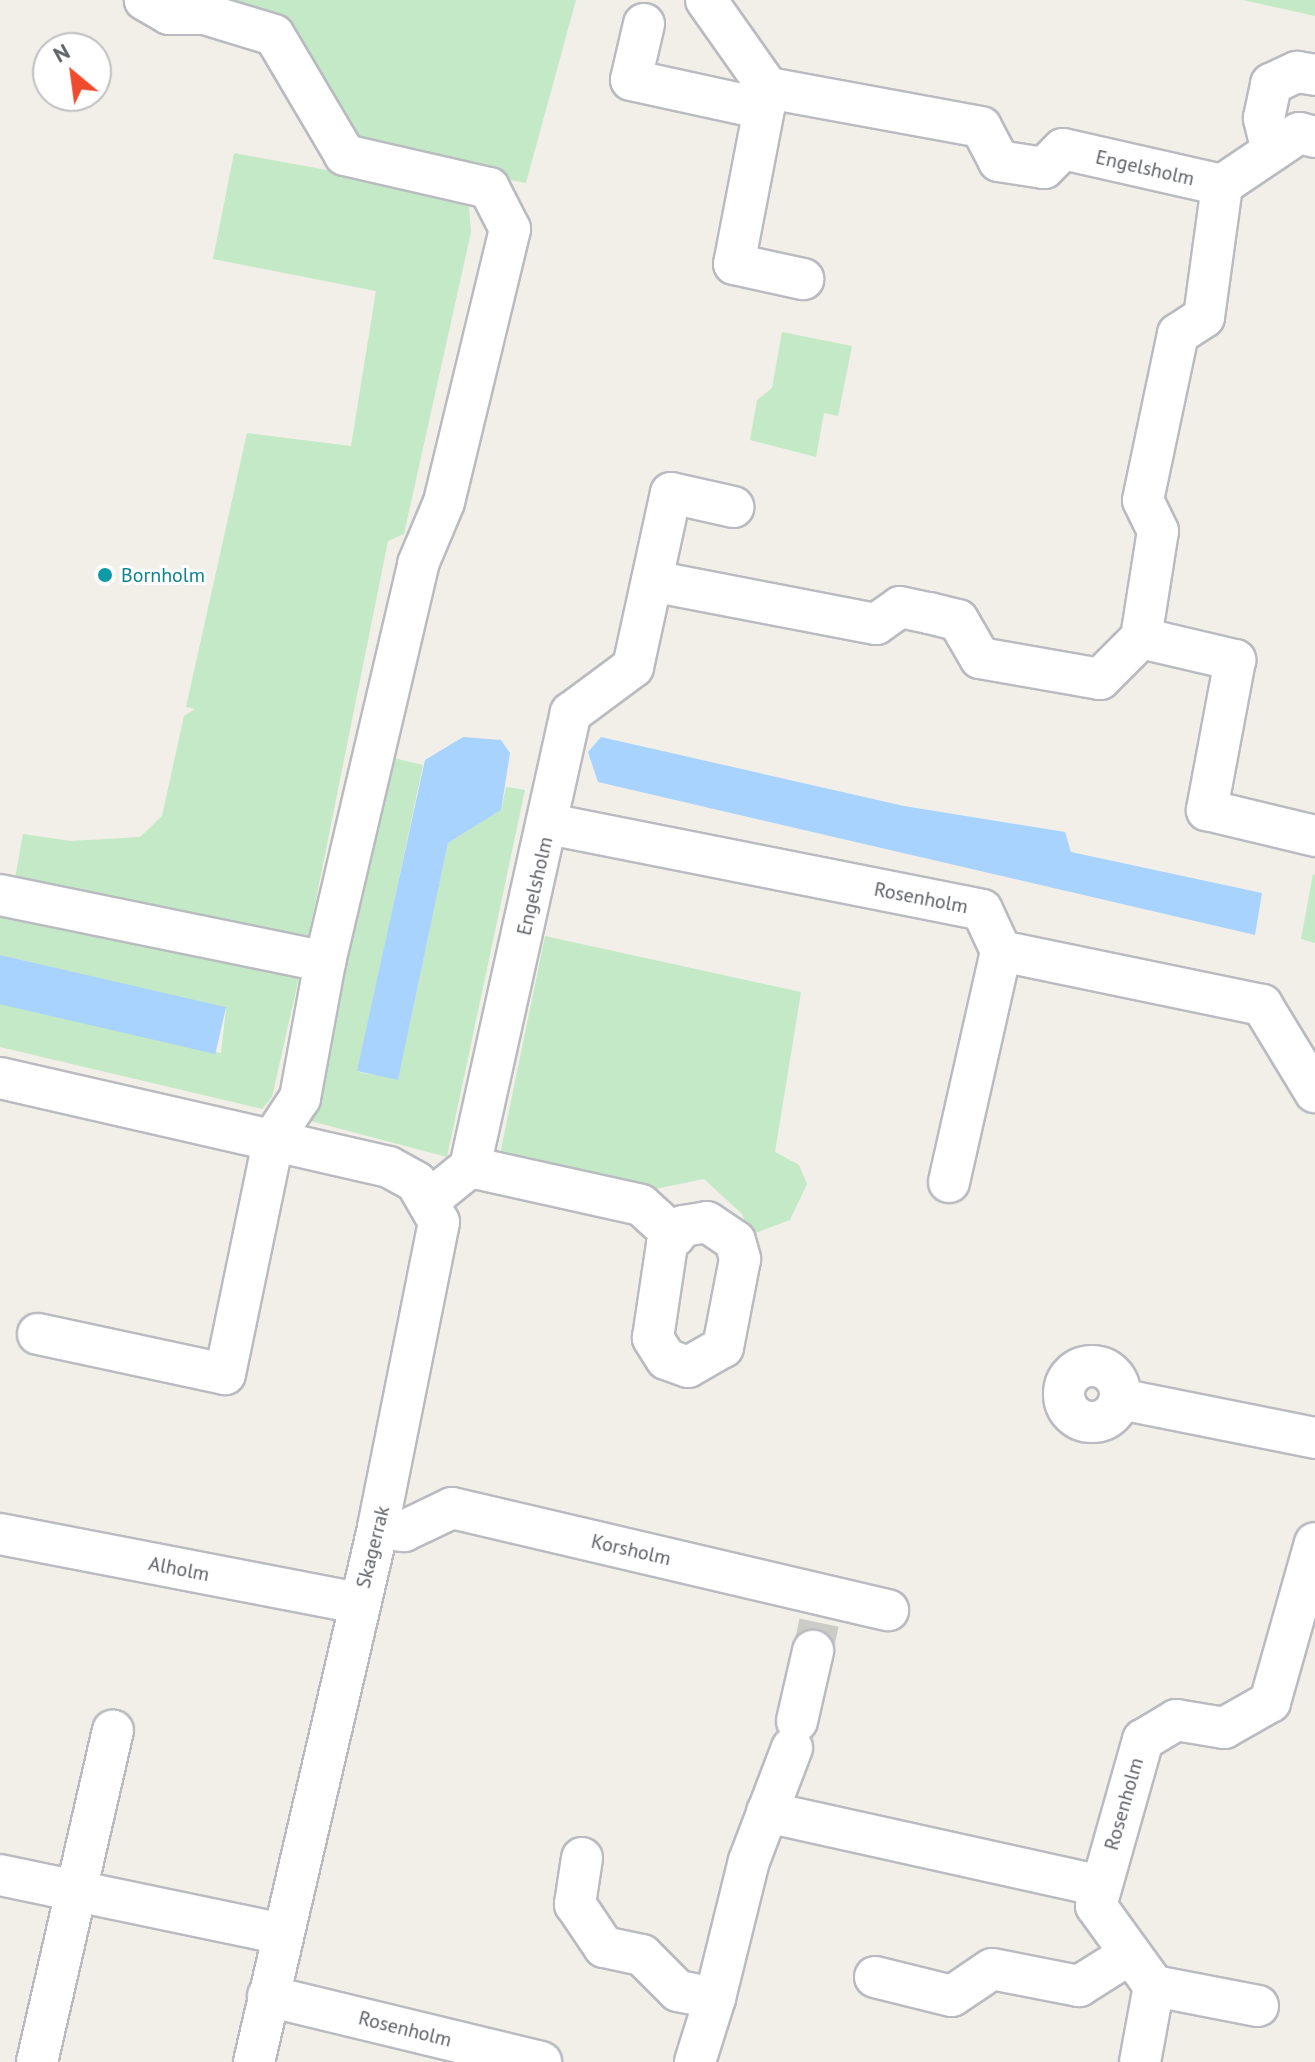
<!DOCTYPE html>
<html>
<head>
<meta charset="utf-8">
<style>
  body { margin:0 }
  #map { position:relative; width:1315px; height:2062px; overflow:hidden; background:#f1efe7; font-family:"PT Sans",sans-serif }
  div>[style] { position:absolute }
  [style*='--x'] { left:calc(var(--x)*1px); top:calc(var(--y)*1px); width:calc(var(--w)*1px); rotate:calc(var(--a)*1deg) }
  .green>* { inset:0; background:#c3e9c6 }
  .water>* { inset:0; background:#a8d3ff; transform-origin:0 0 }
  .street-tunnel>* { height:40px; margin-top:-20px; transform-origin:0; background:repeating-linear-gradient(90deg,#ccccc7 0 40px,transparent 0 60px) }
  .roads { filter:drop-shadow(2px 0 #b9bbc0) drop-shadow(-2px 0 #b9bbc0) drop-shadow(0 2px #b9bbc0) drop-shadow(0 -2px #b9bbc0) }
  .street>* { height:40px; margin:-20px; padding:0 20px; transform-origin:20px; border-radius:20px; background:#fff }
  .street>.ring { margin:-20px; padding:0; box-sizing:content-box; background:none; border:40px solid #fff; border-radius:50% }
  .dots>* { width:22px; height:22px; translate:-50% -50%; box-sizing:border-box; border:4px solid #fff; border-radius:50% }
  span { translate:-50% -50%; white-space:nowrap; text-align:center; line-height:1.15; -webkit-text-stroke:6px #fff; paint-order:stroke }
  .street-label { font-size:20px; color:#5e6167 }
  .culture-label { font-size:20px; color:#0d838f }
  .left { translate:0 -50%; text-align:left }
  .north { position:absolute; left:32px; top:32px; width:80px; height:80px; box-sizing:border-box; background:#fff; border:2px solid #bfc0c2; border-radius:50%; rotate:331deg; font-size:22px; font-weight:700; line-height:32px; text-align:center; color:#5e6167 }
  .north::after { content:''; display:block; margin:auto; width:28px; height:36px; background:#ef4b2e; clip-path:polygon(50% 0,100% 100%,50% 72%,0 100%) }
</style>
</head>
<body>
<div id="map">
  <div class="green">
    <div style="clip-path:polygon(174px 0,576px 0,526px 183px,345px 147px,270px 21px)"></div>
    <div style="clip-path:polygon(1243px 0,1315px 0,1315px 16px)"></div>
    <div style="clip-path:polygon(234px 153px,415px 186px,469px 207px,471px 232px,404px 534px,388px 541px,308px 939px,15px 879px,23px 834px,71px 841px,140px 837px,162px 816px,184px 716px,195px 709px,186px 707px,247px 433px,351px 446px,376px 291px,213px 259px)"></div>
    <div style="clip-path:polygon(782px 332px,852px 346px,838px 416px,824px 413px,816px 457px,750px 440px,757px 400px,772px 388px)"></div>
    <div style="clip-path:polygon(377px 754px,423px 765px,358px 1072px,398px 1079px,448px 843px,501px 810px,506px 787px,525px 790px,447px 1157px,303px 1119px)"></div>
    <div style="clip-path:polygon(1313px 874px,1315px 875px,1315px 943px,1301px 939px)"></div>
    <div style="clip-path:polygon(0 903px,302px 964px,272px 1097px,262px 1109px,0 1047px,0 1003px,221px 1053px,226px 1009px,0 955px)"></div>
    <div style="clip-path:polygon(545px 936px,801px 992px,775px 1152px,799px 1165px,807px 1184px,790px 1220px,750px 1235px,742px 1214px,704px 1179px,645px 1191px,498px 1164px)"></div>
  </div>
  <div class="water">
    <div style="clip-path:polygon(463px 737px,501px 740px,510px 753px,501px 810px,448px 843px,398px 1080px,357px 1071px,425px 760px)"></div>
    <div style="clip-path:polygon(601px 737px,904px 806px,1065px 832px,1071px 852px,1262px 893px,1255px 935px,598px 782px,588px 752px)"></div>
    <div style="left:0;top:955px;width:232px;height:48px;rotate:13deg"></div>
  </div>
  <div class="street-tunnel">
    <div style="--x:813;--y:1651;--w:29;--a:-78"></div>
  </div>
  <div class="roads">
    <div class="street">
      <div style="--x:706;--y:0;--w:108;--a:54.8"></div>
      <div style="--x:768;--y:88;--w:179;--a:100.9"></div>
      <div style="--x:734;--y:264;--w:71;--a:12.3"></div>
      <div style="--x:644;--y:24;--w:57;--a:103.1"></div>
      <div style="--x:631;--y:80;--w:136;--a:12.3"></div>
      <div style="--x:1272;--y:151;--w:34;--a:-104"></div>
      <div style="--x:1264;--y:118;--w:35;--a:-78"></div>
      <div style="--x:1271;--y:84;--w:29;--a:-25"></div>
      <div style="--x:1297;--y:72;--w:18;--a:9"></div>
      <div style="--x:1222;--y:185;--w:93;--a:-34"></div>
      <div style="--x:1299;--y:133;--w:16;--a:14"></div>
      <div style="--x:652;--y:581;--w:228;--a:10.9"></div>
      <div style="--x:876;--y:624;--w:29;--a:-35"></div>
      <div style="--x:900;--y:607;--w:30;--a:12"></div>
      <div style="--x:929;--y:613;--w:30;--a:14"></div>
      <div style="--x:958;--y:620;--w:44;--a:59.9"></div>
      <div style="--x:980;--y:658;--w:122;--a:9.9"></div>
      <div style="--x:1100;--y:679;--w:58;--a:-45"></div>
      <div style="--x:1141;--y:638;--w:108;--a:-81"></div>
      <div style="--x:1158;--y:531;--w:34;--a:-116"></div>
      <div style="--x:1143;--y:500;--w:170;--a:-78.1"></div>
      <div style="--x:1178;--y:334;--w:31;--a:-33"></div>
      <div style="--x:1204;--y:317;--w:133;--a:-82.2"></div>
      <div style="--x:1222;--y:185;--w:163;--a:-167.2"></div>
      <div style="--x:1063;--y:149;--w:27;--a:135"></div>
      <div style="--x:1044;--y:168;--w:46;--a:-171.2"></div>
      <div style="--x:999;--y:161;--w:38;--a:-118"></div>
      <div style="--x:981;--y:127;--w:217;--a:-169.6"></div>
      <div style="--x:1141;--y:638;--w:97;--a:13.2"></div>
      <div style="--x:1235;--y:660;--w:153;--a:100.6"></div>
      <div style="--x:1207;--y:810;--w:111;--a:13.5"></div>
      <div style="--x:549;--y:824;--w:441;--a:11.2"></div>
      <div style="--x:982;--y:910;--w:45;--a:65.1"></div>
      <div style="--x:1001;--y:951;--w:267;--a:11.7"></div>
      <div style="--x:1262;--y:1005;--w:102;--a:58.7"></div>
      <div style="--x:0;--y:895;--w:332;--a:11.6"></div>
      <div style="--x:0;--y:1078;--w:399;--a:12.9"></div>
      <div style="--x:389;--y:1167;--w:31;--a:29"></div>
      <div style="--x:416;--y:1182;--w:46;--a:60.1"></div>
      <div style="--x:439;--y:1222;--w:312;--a:101.3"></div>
      <div style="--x:378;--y:1528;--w:548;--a:103.07"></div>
      <div style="--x:470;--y:1167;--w:175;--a:12.5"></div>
      <div style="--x:641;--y:1205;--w:46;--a:42.4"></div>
      <div style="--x:949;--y:1182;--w:237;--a:-77.3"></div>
      <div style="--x:428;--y:1201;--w:54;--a:-39"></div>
      <div style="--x:470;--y:1167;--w:465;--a:-77.5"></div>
      <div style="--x:571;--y:713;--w:77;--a:-36.6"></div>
      <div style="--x:633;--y:667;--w:178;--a:-77.7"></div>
      <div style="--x:671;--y:493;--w:64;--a:12.7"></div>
      <div style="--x:707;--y:1222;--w:34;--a:34"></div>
      <div style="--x:735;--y:1241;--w:19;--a:74"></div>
      <div style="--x:740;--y:1259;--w:90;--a:100.9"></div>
      <div style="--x:723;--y:1347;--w:40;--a:150.3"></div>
      <div style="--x:688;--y:1367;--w:23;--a:-160"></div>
      <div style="--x:666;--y:1359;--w:25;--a:-122"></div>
      <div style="--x:653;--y:1338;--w:95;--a:-81.5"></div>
      <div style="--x:667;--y:1244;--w:24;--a:-48"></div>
      <div style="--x:683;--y:1226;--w:24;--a:-9"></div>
      <div style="--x:38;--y:1334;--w:191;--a:12.1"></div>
      <div style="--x:225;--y:1374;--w:242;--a:-78.3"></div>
      <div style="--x:274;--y:1137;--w:47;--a:-56.3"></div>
      <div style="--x:300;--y:1098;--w:138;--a:-79.6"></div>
      <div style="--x:325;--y:962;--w:409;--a:-76.8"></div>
      <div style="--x:418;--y:564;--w:67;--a:-67.2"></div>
      <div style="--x:444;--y:502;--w:281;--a:-76.4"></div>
      <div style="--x:510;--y:229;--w:46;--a:-117.1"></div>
      <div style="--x:489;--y:188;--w:148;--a:-167.1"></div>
      <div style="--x:345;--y:155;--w:139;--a:-120.6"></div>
      <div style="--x:274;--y:35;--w:72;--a:-163.1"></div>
      <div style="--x:205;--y:14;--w:36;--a:180"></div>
      <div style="--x:169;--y:14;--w:28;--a:-150"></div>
      <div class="ring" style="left:1064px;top:1366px;width:16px;height:16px"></div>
      <div style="--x:1120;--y:1399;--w:199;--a:11.3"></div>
      <div style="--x:378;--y:1528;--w:26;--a:7"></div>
      <div style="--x:404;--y:1531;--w:53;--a:-25.6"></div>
      <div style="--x:452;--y:1508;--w:448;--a:13.2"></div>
      <div style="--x:0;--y:1534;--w:365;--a:10.9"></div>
      <div style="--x:797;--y:1721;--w:72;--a:-77.1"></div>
      <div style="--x:767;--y:1812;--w:342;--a:12.5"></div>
      <div style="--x:582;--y:1858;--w:47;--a:98.7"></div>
      <div style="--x:575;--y:1904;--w:52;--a:56"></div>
      <div style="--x:604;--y:1947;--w:39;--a:12"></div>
      <div style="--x:642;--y:1955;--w:51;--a:45"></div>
      <div style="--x:678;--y:1991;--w:38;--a:11"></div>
      <div style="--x:715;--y:1998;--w:67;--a:107.4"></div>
      <div style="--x:0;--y:1875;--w:289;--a:11.8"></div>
      <div style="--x:875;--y:1977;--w:79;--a:13.9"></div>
      <div style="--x:952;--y:1996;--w:48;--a:-34"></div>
      <div style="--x:992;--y:1969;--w:89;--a:11.1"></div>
      <div style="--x:1079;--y:1986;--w:60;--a:-32.1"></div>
      <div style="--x:268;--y:1996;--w:281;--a:13.6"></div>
      <div style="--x:715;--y:1998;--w:141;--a:-76.1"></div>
      <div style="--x:749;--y:1861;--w:121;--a:-69.2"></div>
      <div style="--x:1258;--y:2006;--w:106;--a:-169.1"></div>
      <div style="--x:1154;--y:1986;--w:99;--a:-125.9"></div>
      <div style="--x:1096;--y:1906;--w:173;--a:-74.2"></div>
      <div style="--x:1143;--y:1740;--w:39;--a:-31"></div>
      <div style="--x:1176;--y:1720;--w:49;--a:9.5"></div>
      <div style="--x:1224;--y:1728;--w:53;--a:-29.5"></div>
      <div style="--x:1270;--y:1702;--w:165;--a:-74.2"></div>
      <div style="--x:37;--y:2062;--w:340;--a:-77.1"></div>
      <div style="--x:1140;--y:2062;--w:77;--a:-79.6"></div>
    </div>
  </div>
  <div class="dots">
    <div style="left:105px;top:575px;background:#0f9aa8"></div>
  </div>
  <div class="street-label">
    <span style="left:1145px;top:168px;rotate:13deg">Engelsholm</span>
    <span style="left:535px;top:886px;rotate:-77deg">Engelsholm</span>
    <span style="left:921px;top:898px;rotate:11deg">Rosenholm</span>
    <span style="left:373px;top:1547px;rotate:-76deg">Skagerrak</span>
    <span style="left:631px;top:1550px;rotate:13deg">Korsholm</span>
    <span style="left:179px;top:1569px;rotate:11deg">Alholm</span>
    <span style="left:1124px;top:1804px;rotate:-74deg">Rosenholm</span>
    <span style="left:405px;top:2029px;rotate:14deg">Rosenholm</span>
  </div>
  <div class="culture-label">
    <span class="left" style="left:121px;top:575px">Bornholm</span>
  </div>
  <div class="north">N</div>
</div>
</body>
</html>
